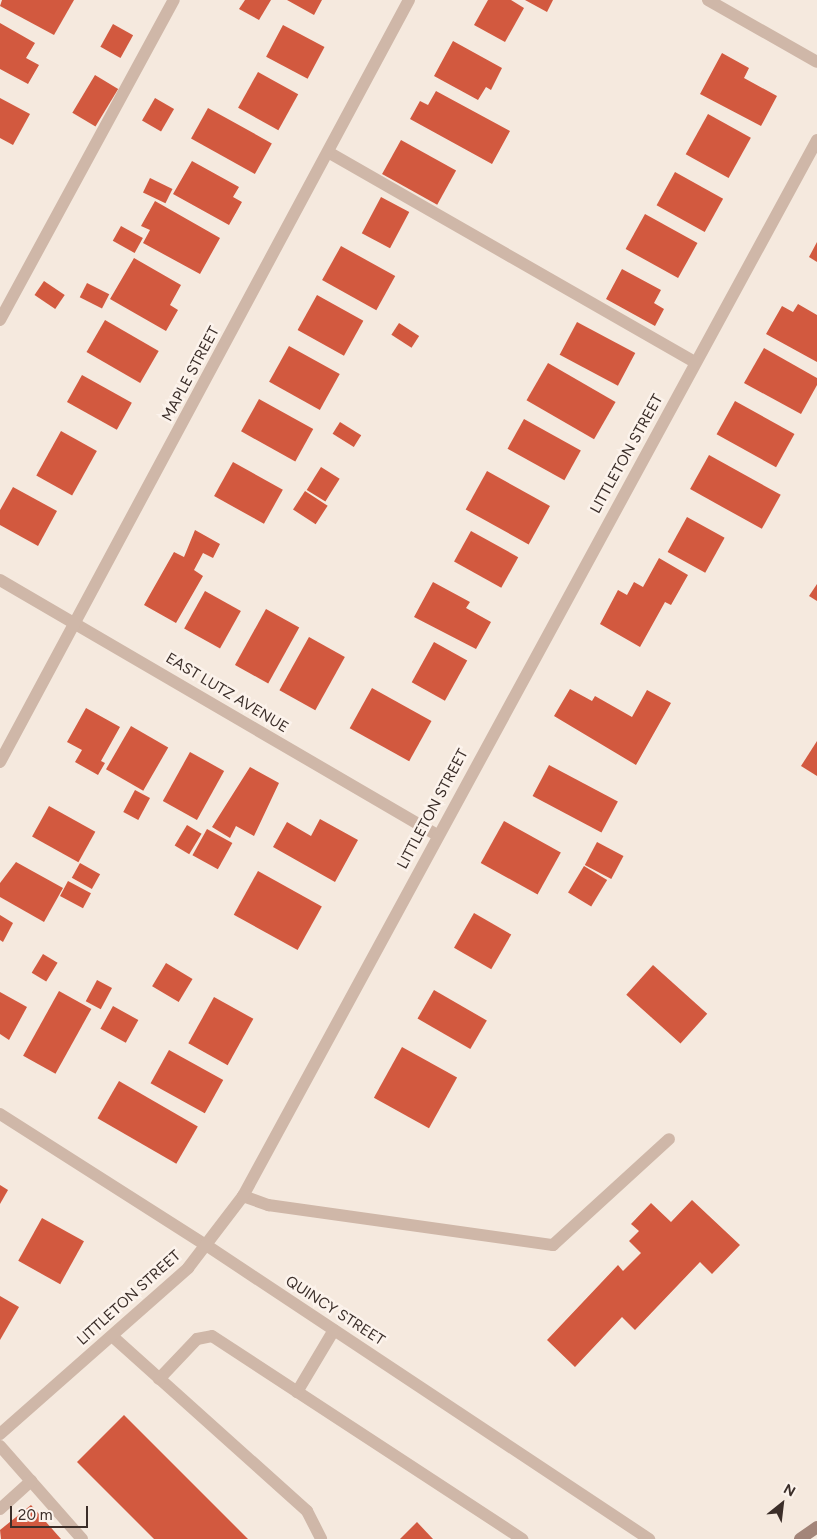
<!DOCTYPE html>
<html>
<head>
<meta charset="utf-8">
<style>
  body { margin:0 }
  #map { position:relative; width:817px; height:1539px; overflow:hidden; background:#f5e9de; font-family:Figtree,sans-serif }
  div>[style] { position:absolute }
  [style*='--x'] { left:calc(var(--x)*1px); top:calc(var(--y)*1px); width:calc(var(--w)*1px); rotate:calc(var(--a)*1deg) }
  .building>* { inset:0; background:#d2593f; transform-origin:0 0 }
  .service>* { height:12px; margin:-6px; padding:0 6px; transform-origin:6px; border-radius:6px; background:#cfb7a8 }
  .minor>* { height:12px; margin:-6px; padding:0 6px; transform-origin:6px; border-radius:6px; background:#cfb7a8 }
  .tertiary>* { height:12px; margin:-6px; padding:0 6px; transform-origin:6px; border-radius:6px; background:#cfb7a8 }
  .secondary>* { height:12px; margin:-6px; padding:0 6px; transform-origin:6px; border-radius:6px; background:#a38579 }
  span { translate:-50% -50%; white-space:nowrap; text-align:center; line-height:1.15; -webkit-text-stroke:5px #fcf3ec; paint-order:stroke }
  .street-label { font-size:15px; color:#3b2e29 }
  .north { position:absolute; left:757px; top:1479px; width:50px; height:50px; -webkit-text-stroke:4px #fcf3ec; paint-order:stroke; rotate:29deg; font-size:14px; font-weight:700; line-height:20px; text-align:center; color:#3b2e29 }
  .north::after { content:''; display:block; margin:auto; width:18px; height:22px; background:#3b2e29; clip-path:polygon(50% 0,100% 100%,50% 72%,0 100%) }
  .scale { position:absolute; left:10px; top:1506px; width:78px; height:22px; box-sizing:border-box; border:2px solid #3b2e29; border-top:0; padding-left:6px; font-size:15px; line-height:18px; white-space:nowrap; color:#3b2e29; -webkit-text-stroke:4px #fcf3ec; paint-order:stroke }
</style>
</head>
<body>
<div id="map">
  <div class="building">
    <div style="clip-path:polygon(2px 0,74px 0,54px 35px,0 6px)"></div>
    <div style="clip-path:polygon(245px 0,271px 0,259px 20px,239px 9px)"></div>
    <div style="clip-path:polygon(287px 0,322px 0,314px 15px)"></div>
    <div style="clip-path:polygon(488px 0,511px 0,524px 8px,505px 42px,474px 25px)"></div>
    <div style="clip-path:polygon(525px 0,553px 0,547px 12px)"></div>
    <div style="clip-path:polygon(0 23px,35px 43px,26px 58px,39px 65px,28px 84px,0 69px)"></div>
    <div style="left:113px;top:24px;width:23px;height:26px;rotate:29deg"></div>
    <div style="left:283px;top:25px;width:47px;height:36px;rotate:28deg"></div>
    <div style="clip-path:polygon(453px 41px,502px 68px,491px 90px,486px 87px,478px 100px,434px 76px)"></div>
    <div style="clip-path:polygon(722px 53px,749px 68px,744px 78px,777px 96px,761px 126px,700px 94px)"></div>
    <div style="left:258px;top:72px;width:46px;height:41px;rotate:29deg"></div>
    <div style="left:95px;top:75px;width:27px;height:44px;rotate:31deg"></div>
    <div style="clip-path:polygon(436px 91px,510px 131px,492px 164px,410px 119px,420px 101px,428px 105px)"></div>
    <div style="clip-path:polygon(0 98px,30px 114px,13px 145px,0 138px)"></div>
    <div style="left:155px;top:98px;width:22px;height:26px;rotate:30deg"></div>
    <div style="left:208px;top:108px;width:73px;height:35px;rotate:29deg"></div>
    <div style="left:708px;top:114px;width:49px;height:46px;rotate:29deg"></div>
    <div style="left:401px;top:140px;width:63px;height:39px;rotate:29deg"></div>
    <div style="clip-path:polygon(192px 161px,239px 187px,233px 197px,242px 202px,229px 225px,173px 194px)"></div>
    <div style="left:675px;top:172px;width:55px;height:38px;rotate:29deg"></div>
    <div style="left:150px;top:178px;width:25px;height:16px;rotate:26deg"></div>
    <div style="left:381px;top:197px;width:32px;height:41px;rotate:28deg"></div>
    <div style="clip-path:polygon(155px 201px,220px 238px,200px 274px,143px 243px,150px 230px,141px 226px)"></div>
    <div style="left:645px;top:214px;width:60px;height:40px;rotate:29deg"></div>
    <div style="left:121px;top:226px;width:25px;height:17px;rotate:29deg"></div>
    <div style="clip-path:polygon(817px 242px,817px 262px,809px 257px)"></div>
    <div style="left:341px;top:246px;width:62px;height:39px;rotate:29deg"></div>
    <div style="clip-path:polygon(134px 258px,181px 285px,170px 305px,178px 310px,166px 331px,110px 299px)"></div>
    <div style="clip-path:polygon(622px 269px,661px 290px,654px 303px,664px 309px,655px 326px,606px 299px)"></div>
    <div style="left:44px;top:281px;width:25px;height:17px;rotate:34deg"></div>
    <div style="left:87px;top:283px;width:25px;height:16px;rotate:27deg"></div>
    <div style="left:317px;top:295px;width:53px;height:40px;rotate:29deg"></div>
    <div style="clip-path:polygon(798px 304px,817px 315px,817px 362px,766px 334px,782px 306px,793px 312px)"></div>
    <div style="left:105px;top:320px;width:62px;height:37px;rotate:30deg"></div>
    <div style="left:577px;top:322px;width:66px;height:37px;rotate:28deg"></div>
    <div style="left:399px;top:323px;width:24px;height:14px;rotate:33deg"></div>
    <div style="left:289px;top:346px;width:58px;height:41px;rotate:29deg"></div>
    <div style="clip-path:polygon(764px 348px,817px 378px,817px 385px,801px 414px,744px 383px)"></div>
    <div style="left:548px;top:363px;width:78px;height:43px;rotate:30deg"></div>
    <div style="left:82px;top:375px;width:57px;height:31px;rotate:29deg"></div>
    <div style="left:259px;top:399px;width:62px;height:37px;rotate:29deg"></div>
    <div style="left:735px;top:401px;width:68px;height:38px;rotate:29deg"></div>
    <div style="left:524px;top:419px;width:65px;height:34px;rotate:29deg"></div>
    <div style="left:340px;top:422px;width:25px;height:14px;rotate:32deg"></div>
    <div style="left:61px;top:431px;width:41px;height:51px;rotate:29deg"></div>
    <div style="left:709px;top:455px;width:82px;height:39px;rotate:29deg"></div>
    <div style="left:233px;top:462px;width:57px;height:39px;rotate:29deg"></div>
    <div style="left:321px;top:467px;width:22px;height:27px;rotate:32deg"></div>
    <div style="left:487px;top:471px;width:72px;height:44px;rotate:29deg"></div>
    <div style="clip-path:polygon(13px 487px,57px 511px,38px 546px,0 525px,0 510px)"></div>
    <div style="left:305px;top:491px;width:27px;height:22px;rotate:33deg"></div>
    <div style="left:687px;top:517px;width:43px;height:40px;rotate:29deg"></div>
    <div style="clip-path:polygon(195px 530px,220px 544px,213px 558px,203px 553px,194px 570px,203px 576px,176px 623px,144px 605px,174px 552px,184px 557px)"></div>
    <div style="left:471px;top:531px;width:54px;height:35px;rotate:29deg"></div>
    <div style="clip-path:polygon(659px 558px,688px 575px,671px 605px,665px 602px,640px 647px,600px 624px,618px 590px,627px 595px,634px 582px,643px 587px)"></div>
    <div style="clip-path:polygon(433px 582px,470px 602px,466px 608px,491px 622px,476px 649px,414px 617px)"></div>
    <div style="clip-path:polygon(817px 584px,817px 601px,809px 596px)"></div>
    <div style="left:205px;top:591px;width:41px;height:43px;rotate:29deg"></div>
    <div style="left:266px;top:609px;width:38px;height:64px;rotate:29deg"></div>
    <div style="left:309px;top:637px;width:41px;height:61px;rotate:29deg"></div>
    <div style="left:434px;top:642px;width:38px;height:46px;rotate:29deg"></div>
    <div style="left:372px;top:688px;width:68px;height:46px;rotate:29deg"></div>
    <div style="clip-path:polygon(570px 689px,592px 701px,595px 696px,632px 717px,647px 690px,671px 703px,636px 765px,554px 716px)"></div>
    <div style="clip-path:polygon(86px 708px,120px 727px,101px 761px,105px 763px,98px 775px,75px 762px,82px 750px,67px 742px)"></div>
    <div style="left:131px;top:726px;width:43px;height:50px;rotate:30deg"></div>
    <div style="clip-path:polygon(817px 741px,817px 776px,801px 766px)"></div>
    <div style="left:190px;top:752px;width:39px;height:56px;rotate:29deg"></div>
    <div style="left:549px;top:765px;width:78px;height:35px;rotate:28deg"></div>
    <div style="clip-path:polygon(250px 767px,279px 783px,254px 836px,236px 826px,230px 838px,212px 827px)"></div>
    <div style="left:135px;top:790px;width:17px;height:25px;rotate:28deg"></div>
    <div style="left:49px;top:806px;width:53px;height:35px;rotate:29deg"></div>
    <div style="clip-path:polygon(320px 819px,358px 840px,335px 882px,273px 847px,287px 822px,311px 836px)"></div>
    <div style="left:504px;top:821px;width:65px;height:48px;rotate:29deg"></div>
    <div style="left:187px;top:825px;width:17px;height:24px;rotate:31deg"></div>
    <div style="left:207px;top:829px;width:29px;height:30px;rotate:29deg"></div>
    <div style="left:597px;top:842px;width:30px;height:26px;rotate:28deg"></div>
    <div style="clip-path:polygon(16px 862px,63px 888px,44px 922px,0 897px,0 883px)"></div>
    <div style="left:80px;top:863px;width:23px;height:17px;rotate:29deg"></div>
    <div style="left:584px;top:866px;width:27px;height:31px;rotate:31deg"></div>
    <div style="left:258px;top:871px;width:73px;height:50px;rotate:29deg"></div>
    <div style="left:68px;top:881px;width:26px;height:17px;rotate:28deg"></div>
    <div style="left:474px;top:913px;width:43px;height:40px;rotate:30deg"></div>
    <div style="clip-path:polygon(0 915px,13px 923px,3px 942px,0 940px)"></div>
    <div style="left:43px;top:954px;width:17px;height:22px;rotate:31deg"></div>
    <div style="left:166px;top:963px;width:31px;height:27px;rotate:31deg"></div>
    <div style="left:653px;top:965px;width:73px;height:40px;rotate:42deg"></div>
    <div style="left:97px;top:980px;width:17px;height:24px;rotate:28deg"></div>
    <div style="left:434px;top:990px;width:61px;height:33px;rotate:30deg"></div>
    <div style="left:59px;top:991px;width:37px;height:74px;rotate:29deg"></div>
    <div style="clip-path:polygon(0 992px,27px 1007px,9px 1040px,0 1034px)"></div>
    <div style="left:214px;top:997px;width:45px;height:53px;rotate:29deg"></div>
    <div style="left:113px;top:1006px;width:29px;height:26px;rotate:29deg"></div>
    <div style="left:402px;top:1047px;width:63px;height:58px;rotate:29deg"></div>
    <div style="left:169px;top:1050px;width:62px;height:38px;rotate:29deg"></div>
    <div style="left:119px;top:1081px;width:91px;height:43px;rotate:30deg"></div>
    <div style="clip-path:polygon(0 1185px,8px 1190px,0 1204px)"></div>
    <div style="clip-path:polygon(692px 1200px,740px 1245px,712px 1274px,700px 1262px,635px 1330px,622px 1317px,575px 1367px,547px 1340px,618px 1265px,623px 1271px,641px 1253px,629px 1241px,639px 1231px,631px 1224px,651px 1203px,671px 1222px)"></div>
    <div style="left:42px;top:1218px;width:48px;height:49px;rotate:29deg"></div>
    <div style="clip-path:polygon(0 1296px,19px 1307px,0 1340px)"></div>
    <div style="clip-path:polygon(124px 1415px,248px 1539px,154px 1539px,77px 1462px)"></div>
    <div style="clip-path:polygon(31px 1505px,61px 1539px,1px 1539px,0 1530px)"></div>
    <div style="clip-path:polygon(417px 1522px,433px 1539px,400px 1539px)"></div>
  </div>
  <div class="service">
    <div style="--x:328;--y:152;--w:423;--a:29.8"></div>
    <div style="--x:0;--y:320;--w:364;--a:-61.5"></div>
    <div style="--x:243;--y:1196;--w:27;--a:20"></div>
    <div style="--x:268;--y:1205;--w:288;--a:8"></div>
    <div style="--x:553;--y:1245;--w:157;--a:-42.4"></div>
    <div style="--x:112;--y:1336;--w:262;--a:41.9"></div>
    <div style="--x:307;--y:1511;--w:31;--a:63"></div>
    <div style="--x:159;--y:1379;--w:55;--a:-46.5"></div>
    <div style="--x:197;--y:1339;--w:15;--a:-11"></div>
    <div style="--x:212;--y:1336;--w:371;--a:33.2"></div>
    <div style="--x:297;--y:1392;--w:72;--a:-59.2"></div>
    <div style="--x:0;--y:1446;--w:124;--a:48.6"></div>
    <div style="--x:0;--y:1509;--w:42;--a:-42.1"></div>
  </div>
  <div class="minor">
    <div style="--x:0;--y:580;--w:506;--a:30.26"></div>
    <div style="--x:0;--y:762;--w:865;--a:-61.78"></div>
    <div style="--x:0;--y:1114;--w:244;--a:32.5"></div>
    <div style="--x:206;--y:1245;--w:532;--a:33.57"></div>
    <div style="--x:0;--y:1434;--w:251;--a:-41.4"></div>
    <div style="--x:188;--y:1268;--w:91;--a:-52.6"></div>
    <div style="--x:243;--y:1196;--w:1202;--a:-61.47"></div>
  </div>
  <div class="tertiary">
    <div style="--x:708;--y:0;--w:125;--a:29.6"></div>
  </div>
  <div class="secondary">
    <div style="--x:800;--y:1539;--w:21;--a:-35"></div>
  </div>
  <div class="street-label">
    <span style="left:191px;top:374px;rotate:-62deg">MAPLE STREET</span>
    <span style="left:627px;top:454px;rotate:-61deg">LITTLETON STREET</span>
    <span style="left:227px;top:693px;rotate:31deg">EAST LUTZ AVENUE</span>
    <span style="left:433px;top:809px;rotate:-62deg">LITTLETON STREET</span>
    <span style="left:129px;top:1298px;rotate:-42deg">LITTLETON STREET</span>
    <span style="left:335px;top:1311px;rotate:33deg">QUINCY STREET</span>
  </div>
  <div class="north">N</div>
  <div class="scale">20 m</div>
</div>
</body>
</html>
